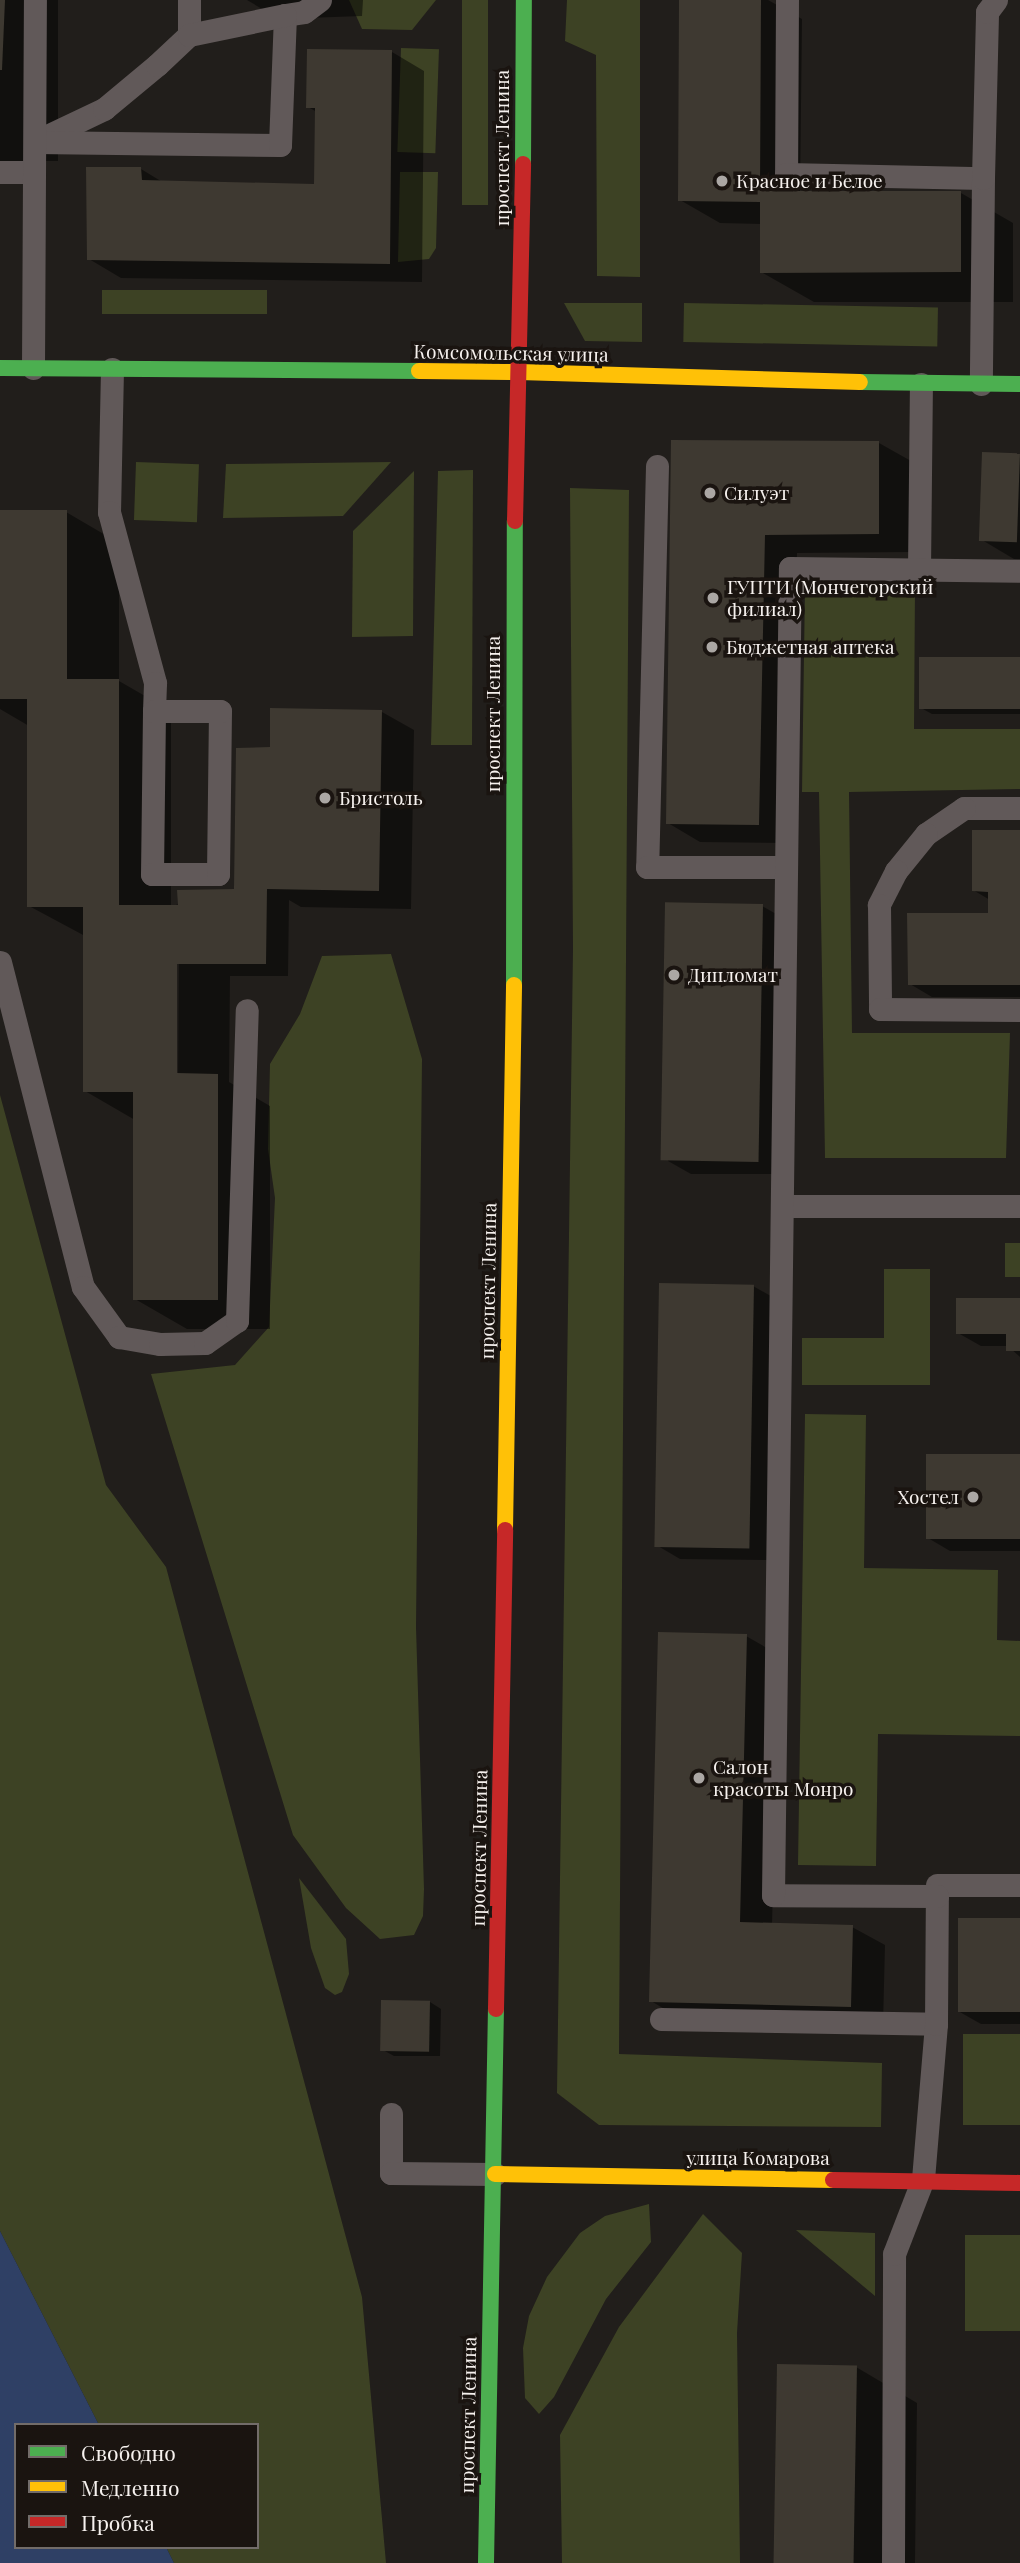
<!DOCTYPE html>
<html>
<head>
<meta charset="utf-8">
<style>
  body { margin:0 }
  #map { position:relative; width:1020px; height:2563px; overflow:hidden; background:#211e1b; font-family:"Playfair Display",serif }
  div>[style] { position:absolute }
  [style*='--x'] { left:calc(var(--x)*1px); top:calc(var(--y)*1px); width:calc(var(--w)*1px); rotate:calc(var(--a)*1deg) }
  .green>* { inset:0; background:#3d4224; transform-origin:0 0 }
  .water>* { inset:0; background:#2f4065 }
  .shadow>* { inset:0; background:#0007; transform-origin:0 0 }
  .building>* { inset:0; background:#3e3931; transform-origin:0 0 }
  .lane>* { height:23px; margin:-11.5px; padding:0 11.5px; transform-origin:11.5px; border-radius:11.5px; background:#615959 }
  .fast>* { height:16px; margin:-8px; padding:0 8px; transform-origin:8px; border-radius:8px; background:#4caf50 }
  .slow>* { height:16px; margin:-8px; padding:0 8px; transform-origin:8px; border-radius:8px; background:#ffc107 }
  .jam>* { height:16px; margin:-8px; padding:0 8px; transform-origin:8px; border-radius:8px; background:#c62828 }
  .dots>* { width:19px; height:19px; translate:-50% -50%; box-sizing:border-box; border:4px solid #1a1410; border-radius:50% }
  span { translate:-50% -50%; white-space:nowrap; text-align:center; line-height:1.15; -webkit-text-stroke:7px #1a1410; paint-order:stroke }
  .street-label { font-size:19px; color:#f6f1ee }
  .poi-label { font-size:19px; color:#f6f1ee }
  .left { translate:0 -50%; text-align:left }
  .right { translate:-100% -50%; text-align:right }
  .legend { position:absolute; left:14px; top:2423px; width:245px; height:126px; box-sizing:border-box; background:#1a1410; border:2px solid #726c69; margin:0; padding:9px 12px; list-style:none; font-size:21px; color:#f6f1ee }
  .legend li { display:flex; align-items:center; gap:14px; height:35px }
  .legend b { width:35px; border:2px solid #726c69 }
</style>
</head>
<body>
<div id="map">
  <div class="green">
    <div style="clip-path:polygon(349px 0,436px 0,412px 30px,362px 29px)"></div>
    <div style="left:462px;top:0;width:26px;height:205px"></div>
    <div style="clip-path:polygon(567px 0,640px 0,640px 277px,597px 276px,596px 55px,565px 41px)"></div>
    <div style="left:401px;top:48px;width:38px;height:104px;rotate:2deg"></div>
    <div style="clip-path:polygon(400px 172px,438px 172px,436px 248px,429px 259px,398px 262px)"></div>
    <div style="left:102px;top:290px;width:165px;height:24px"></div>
    <div style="clip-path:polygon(564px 303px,642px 303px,642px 342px,585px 341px)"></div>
    <div style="left:684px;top:303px;width:254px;height:39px;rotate:1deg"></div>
    <div style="left:136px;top:462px;width:63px;height:58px;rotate:2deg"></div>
    <div style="clip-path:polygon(391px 462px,343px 516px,223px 518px,226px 464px)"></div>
    <div style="clip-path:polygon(473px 470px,472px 745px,431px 745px,438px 471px)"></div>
    <div style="clip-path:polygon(414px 471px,413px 636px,352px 637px,353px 531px)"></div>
    <div style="clip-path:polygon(570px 488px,629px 490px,619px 2054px,882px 2063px,881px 2127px,599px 2125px,557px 2093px,573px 949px)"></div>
    <div style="clip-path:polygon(805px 586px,915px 588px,914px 729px,1020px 729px,1020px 789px,849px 792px,852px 1033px,1010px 1033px,1006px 1158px,825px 1158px,819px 792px,802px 792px)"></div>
    <div style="clip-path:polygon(391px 954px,422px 1059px,416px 1627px,424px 1889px,423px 1916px,414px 1935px,380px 1939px,346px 1908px,293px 1835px,151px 1374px,235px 1365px,269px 1327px,275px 1198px,268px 1149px,270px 1064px,300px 1014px,322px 956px)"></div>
    <div style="clip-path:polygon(0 1095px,106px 1485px,166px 1567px,362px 2297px,386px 2563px,174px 2563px,166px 2547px,257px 2547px,257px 2425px,99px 2425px,0 2231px)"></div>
    <div style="left:1005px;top:1243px;width:15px;height:34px"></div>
    <div style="clip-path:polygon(884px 1269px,930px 1269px,930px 1385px,802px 1385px,802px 1338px,884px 1338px)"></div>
    <div style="clip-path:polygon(805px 1414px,866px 1415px,864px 1568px,998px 1570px,997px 1640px,1020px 1641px,1020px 1736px,878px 1734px,876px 1866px,798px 1865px)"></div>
    <div style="clip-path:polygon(299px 1878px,346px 1939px,349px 1974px,342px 1992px,335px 1995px,325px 1988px,311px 1948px)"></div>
    <div style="left:963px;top:2034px;width:57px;height:91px"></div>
    <div style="clip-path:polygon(649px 2204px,651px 2242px,606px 2299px,554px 2397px,539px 2414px,525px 2398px,523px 2348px,529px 2316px,547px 2277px,580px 2233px,605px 2216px)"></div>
    <div style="clip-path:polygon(703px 2214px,742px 2253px,737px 2333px,740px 2563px,562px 2563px,560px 2435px,619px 2327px)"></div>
    <div style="clip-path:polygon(796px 2230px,875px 2233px,875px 2296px)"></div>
    <div style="left:965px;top:2235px;width:55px;height:96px"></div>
  </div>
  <div class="water">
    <div style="clip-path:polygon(0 2231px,99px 2425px,16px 2425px,16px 2547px,166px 2547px,174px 2563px,0 2563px)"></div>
  </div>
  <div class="shadow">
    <div style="left:0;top:0;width:58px;height:161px"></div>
    <div style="clip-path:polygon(247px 0,363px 0,362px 16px,279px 19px)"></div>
    <div style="clip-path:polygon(681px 0,768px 0,802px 19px,800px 193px,961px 193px,1013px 223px,1013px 302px,814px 302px,761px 272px,761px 224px,720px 223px,680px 200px)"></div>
    <div style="clip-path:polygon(392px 52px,424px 71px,422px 282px,121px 278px,89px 259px,141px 169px,164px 183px,316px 186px,317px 112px,308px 107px)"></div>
    <div style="clip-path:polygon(673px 442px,879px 443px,911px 461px,911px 552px,797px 553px,791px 843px,700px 842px,668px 823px)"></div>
    <div style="clip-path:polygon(1020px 454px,1020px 559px,1014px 559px,982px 540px)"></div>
    <div style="clip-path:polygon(evenodd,0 512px,66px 512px,119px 543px,119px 681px,171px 711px,171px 906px,241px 891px,271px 748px,382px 712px,414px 730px,411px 909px,301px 907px,289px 900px,288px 976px,230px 976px,229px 1082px,270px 1106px,270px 1329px,187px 1329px,135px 1299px,135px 1120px,85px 1091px,85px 936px,29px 906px,29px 726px,0 709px,0 512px,176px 934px,179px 934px,178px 1082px,175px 1082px,176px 934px)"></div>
    <div style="clip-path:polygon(1020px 658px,1020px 714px,932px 714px,921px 708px)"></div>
    <div style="clip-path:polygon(1020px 831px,1020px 997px,932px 997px,910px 984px,989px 915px,990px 900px,973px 890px)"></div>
    <div style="clip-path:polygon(762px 906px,785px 919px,781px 1174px,691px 1174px,668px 1161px)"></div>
    <div style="clip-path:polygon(753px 1286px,776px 1299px,773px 1560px,680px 1559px,658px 1546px)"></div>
    <div style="clip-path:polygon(1020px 1300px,1020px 1357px,1008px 1346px,981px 1346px,958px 1333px)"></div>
    <div style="clip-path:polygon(1020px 1456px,1020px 1551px,950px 1551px,928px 1538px)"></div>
    <div style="clip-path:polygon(746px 1636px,779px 1655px,772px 1925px,852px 1927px,885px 1945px,883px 2025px,683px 2020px,651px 2001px)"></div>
    <div style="clip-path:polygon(1020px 1920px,1020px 2024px,981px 2024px,958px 2011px)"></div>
    <div style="clip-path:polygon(430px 2002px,441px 2009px,440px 2056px,394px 2056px,383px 2050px)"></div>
    <div style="clip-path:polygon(856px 2367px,917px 2403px,915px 2563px,776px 2563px)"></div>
  </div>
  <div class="building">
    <div style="clip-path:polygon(0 0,5px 0,2px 70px,0 70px)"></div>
    <div style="clip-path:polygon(679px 0,761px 0,760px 191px,961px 191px,961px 272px,760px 273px,760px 202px,678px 201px)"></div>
    <div style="clip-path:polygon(307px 49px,392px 50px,390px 264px,87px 260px,86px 167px,141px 167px,142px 180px,314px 184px,315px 108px,306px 108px)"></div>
    <div style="clip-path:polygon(671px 440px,879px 441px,879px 534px,765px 535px,759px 825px,666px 824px)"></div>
    <div style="left:982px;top:452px;width:38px;height:89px;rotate:2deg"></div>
    <div style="clip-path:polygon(0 510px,67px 510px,67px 679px,119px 679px,119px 905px,178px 905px,177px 890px,234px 889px,236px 748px,270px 747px,270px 708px,382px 710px,379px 891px,267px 889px,266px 964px,177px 964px,177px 1073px,218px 1074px,218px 1300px,133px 1300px,133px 1092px,83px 1092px,83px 907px,27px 907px,27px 699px,0 699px)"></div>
    <div style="left:919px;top:657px;width:101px;height:52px"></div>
    <div style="clip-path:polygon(972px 830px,1020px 830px,1020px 985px,908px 985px,907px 913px,988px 913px,988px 892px,972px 891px)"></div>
    <div style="left:763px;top:904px;width:258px;height:98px;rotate:91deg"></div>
    <div style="left:659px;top:1283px;width:95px;height:264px;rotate:1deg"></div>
    <div style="clip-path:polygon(956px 1298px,1020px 1298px,1020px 1351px,1006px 1351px,1006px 1334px,956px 1334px)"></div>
    <div style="left:926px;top:1454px;width:94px;height:85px"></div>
    <div style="clip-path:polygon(658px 1632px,747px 1634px,740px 1922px,853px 1925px,851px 2007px,649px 2002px)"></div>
    <div style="left:958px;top:1918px;width:62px;height:94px"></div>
    <div style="left:381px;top:2000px;width:49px;height:51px;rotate:1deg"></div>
    <div style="left:777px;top:2364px;width:80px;height:199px;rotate:1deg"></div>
  </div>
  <div class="lane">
    <div style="--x:787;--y:0;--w:174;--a:90.3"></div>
    <div style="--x:786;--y:174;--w:197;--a:1.2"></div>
    <div style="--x:983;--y:178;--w:206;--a:90.6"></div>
    <div style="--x:285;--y:15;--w:19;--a:-9"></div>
    <div style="--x:304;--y:12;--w:20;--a:-37"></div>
    <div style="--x:41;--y:139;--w:70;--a:-25.5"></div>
    <div style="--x:104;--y:109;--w:69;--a:-39.7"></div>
    <div style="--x:157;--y:65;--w:44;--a:-43.2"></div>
    <div style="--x:189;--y:35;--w:35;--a:-90"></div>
    <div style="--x:35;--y:142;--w:245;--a:0.7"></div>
    <div style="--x:280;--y:145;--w:130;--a:-87.8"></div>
    <div style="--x:285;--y:15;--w:98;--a:168.2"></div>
    <div style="--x:0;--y:172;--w:32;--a:0"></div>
    <div style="--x:983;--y:178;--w:166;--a:-88.6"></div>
    <div style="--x:987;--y:12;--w:15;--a:-53"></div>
    <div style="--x:33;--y:368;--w:368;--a:-89.7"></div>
    <div style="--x:112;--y:369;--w:143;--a:91.2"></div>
    <div style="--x:109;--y:512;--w:177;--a:74.9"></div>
    <div style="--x:155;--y:683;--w:28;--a:92"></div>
    <div style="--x:154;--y:711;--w:163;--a:90.7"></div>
    <div style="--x:152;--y:874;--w:66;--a:0"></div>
    <div style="--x:218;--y:874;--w:163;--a:-89.3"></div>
    <div style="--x:220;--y:711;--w:66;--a:180"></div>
    <div style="--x:657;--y:466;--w:401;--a:91.4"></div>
    <div style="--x:647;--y:867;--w:138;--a:0"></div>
    <div style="--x:919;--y:570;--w:186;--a:-89.4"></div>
    <div style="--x:1020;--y:808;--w:56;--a:180"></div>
    <div style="--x:964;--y:808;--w:46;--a:145.6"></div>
    <div style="--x:926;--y:834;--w:48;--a:129"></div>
    <div style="--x:896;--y:871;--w:38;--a:117"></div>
    <div style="--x:879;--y:905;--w:104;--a:89.4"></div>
    <div style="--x:880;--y:1009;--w:140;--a:0.4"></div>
    <div style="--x:0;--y:962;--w:335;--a:75.7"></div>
    <div style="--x:83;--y:1287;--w:62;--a:54.2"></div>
    <div style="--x:119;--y:1337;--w:42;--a:9.7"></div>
    <div style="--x:160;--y:1344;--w:45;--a:-1.3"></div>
    <div style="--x:205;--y:1343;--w:39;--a:-35"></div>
    <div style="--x:237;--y:1321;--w:311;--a:-88.2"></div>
    <div style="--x:782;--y:1206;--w:238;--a:0"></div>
    <div style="--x:937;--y:1885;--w:83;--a:0"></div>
    <div style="--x:661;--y:2019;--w:275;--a:1"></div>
    <div style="--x:391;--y:2114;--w:59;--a:90"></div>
    <div style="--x:391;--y:2173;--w:104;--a:0.6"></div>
    <div style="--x:893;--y:2563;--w:309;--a:-89.8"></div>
    <div style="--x:894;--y:2254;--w:80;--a:-68.9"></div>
    <div style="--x:923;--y:2179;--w:156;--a:-85.2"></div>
    <div style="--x:936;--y:2024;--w:128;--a:-89.6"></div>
    <div style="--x:937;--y:1896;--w:164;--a:-179.7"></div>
    <div style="--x:773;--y:1895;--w:1327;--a:-89.27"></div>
    <div style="--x:790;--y:568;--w:230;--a:0.7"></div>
  </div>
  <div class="fast">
    <div style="--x:523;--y:164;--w:164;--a:-89.7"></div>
    <div style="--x:0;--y:368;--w:419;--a:0.4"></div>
    <div style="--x:860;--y:382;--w:160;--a:0.7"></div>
    <div style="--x:514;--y:985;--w:464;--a:-89.9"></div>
    <div style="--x:486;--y:2563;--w:554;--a:-88.97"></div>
  </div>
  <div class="slow">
    <div style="--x:419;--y:371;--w:100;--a:0.6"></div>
    <div style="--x:519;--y:372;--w:341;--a:1.7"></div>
    <div style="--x:505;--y:1530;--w:545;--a:-89.05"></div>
    <div style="--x:495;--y:2174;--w:338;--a:1"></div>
  </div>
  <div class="jam">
    <div style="--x:515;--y:521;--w:357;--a:-88.7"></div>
    <div style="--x:496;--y:2009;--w:479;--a:-88.9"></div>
    <div style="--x:833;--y:2180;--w:187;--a:0.9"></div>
  </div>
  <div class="dots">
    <div style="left:722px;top:181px;background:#aba7a4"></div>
    <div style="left:710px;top:493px;background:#aba7a4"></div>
    <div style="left:713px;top:598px;background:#aba7a4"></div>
    <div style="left:712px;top:647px;background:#aba7a4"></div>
    <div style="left:325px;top:798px;background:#aba7a4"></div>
    <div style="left:674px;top:975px;background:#aba7a4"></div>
    <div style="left:973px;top:1497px;background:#aba7a4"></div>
    <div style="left:699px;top:1778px;background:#aba7a4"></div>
  </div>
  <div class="street-label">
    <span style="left:502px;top:148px;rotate:-90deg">проспект Ленина</span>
    <span style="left:511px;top:353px;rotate:1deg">Комсомольская улица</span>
    <span style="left:493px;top:714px;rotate:-90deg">проспект Ленина</span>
    <span style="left:488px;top:1281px;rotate:-89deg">проспект Ленина</span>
    <span style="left:479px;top:1848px;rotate:-89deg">проспект Ленина</span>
    <span style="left:758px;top:2158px">улица Комарова</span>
    <span style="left:468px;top:2415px;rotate:-89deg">проспект Ленина</span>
  </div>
  <div class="poi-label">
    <span class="left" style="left:736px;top:181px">Красное и Белое</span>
    <span class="left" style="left:724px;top:493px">Силуэт</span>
    <span class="left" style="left:727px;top:598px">ГУПТИ (Мончегорский<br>филиал)</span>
    <span class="left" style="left:726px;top:647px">Бюджетная аптека</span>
    <span class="left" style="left:339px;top:798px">Бристоль</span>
    <span class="left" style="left:688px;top:975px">Дипломат</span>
    <span class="right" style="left:959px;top:1497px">Хостел</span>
    <span class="left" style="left:713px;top:1778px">Салон<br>красоты Монро</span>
  </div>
  <ul class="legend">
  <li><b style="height:9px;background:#4caf50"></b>Свободно</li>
  <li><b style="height:9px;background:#ffc107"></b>Медленно</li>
  <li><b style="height:9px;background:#c62828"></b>Пробка</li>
  </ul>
</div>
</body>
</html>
